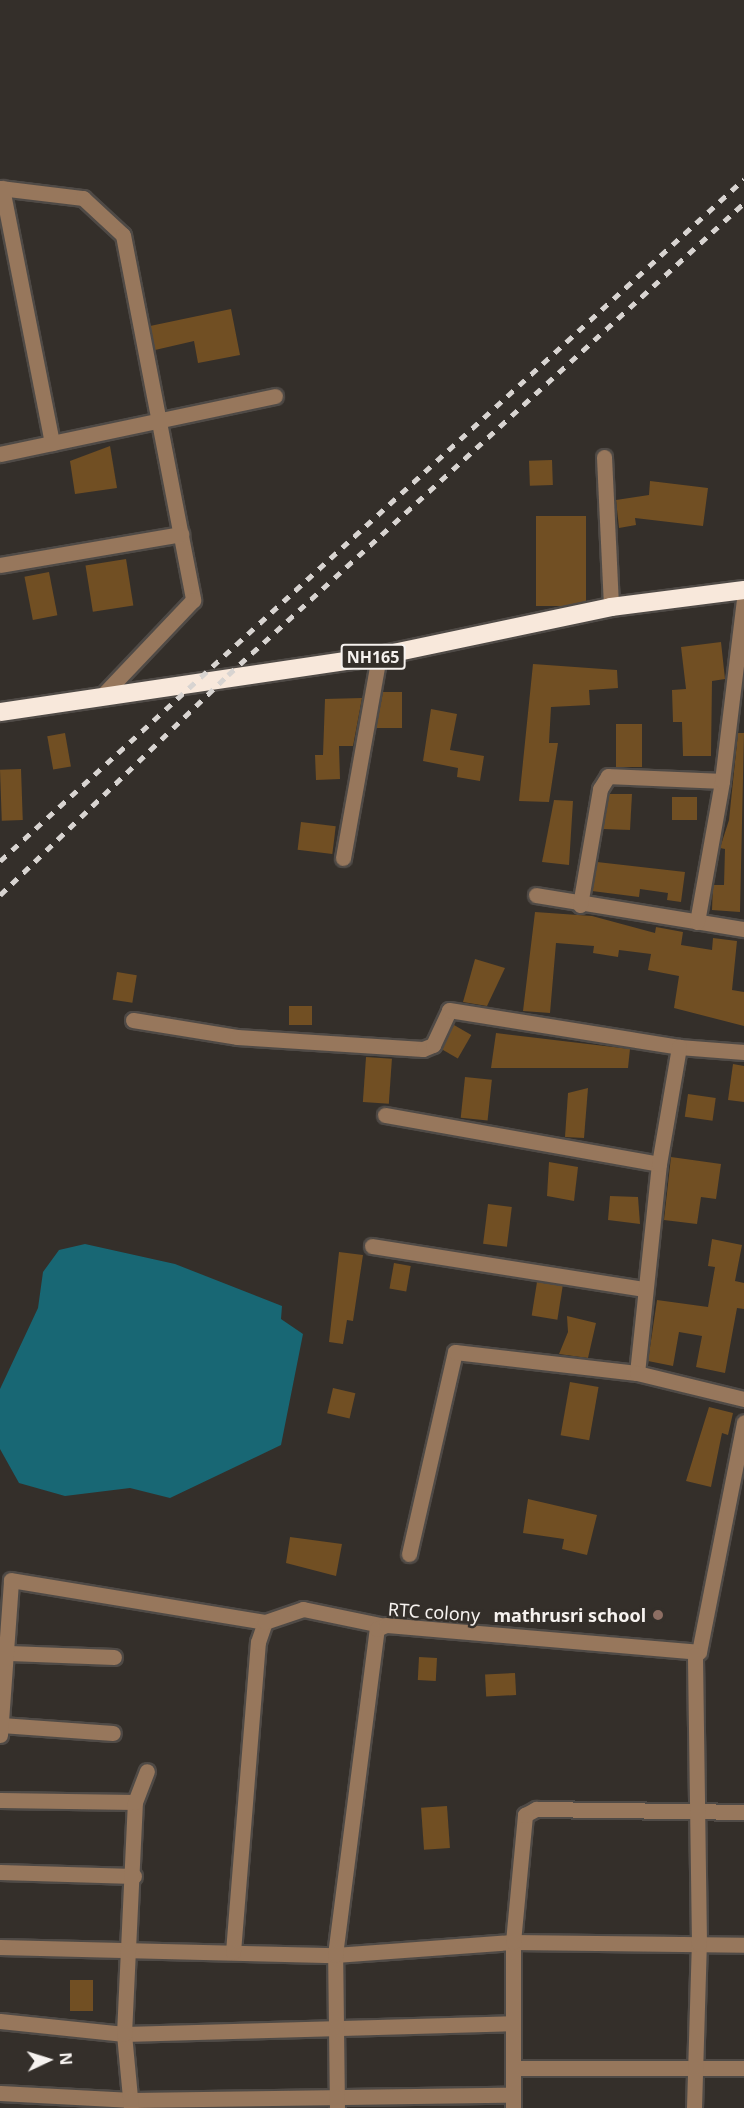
<!DOCTYPE html>
<html>
<head>
<meta charset="utf-8">
<style>
  body { margin:0 }
  #map { position:relative; width:744px; height:2108px; overflow:hidden; background:#342f2a; font-family:"Noto Sans",sans-serif }
  div>[style] { position:absolute }
  [style*='--x'] { left:calc(var(--x)*1px); top:calc(var(--y)*1px); width:calc(var(--w)*1px); rotate:calc(var(--a)*1deg) }
  .water>* { inset:0; background:#186774 }
  .building>* { inset:0; background:#714f23; transform-origin:0 0 }
  .roads { filter:drop-shadow(2px 0 #4f4a46) drop-shadow(-2px 0 #4f4a46) drop-shadow(0 2px #4f4a46) drop-shadow(0 -2px #4f4a46) }
  .minor>* { height:15px; margin:-7.5px; padding:0 7.5px; transform-origin:7.5px; border-radius:7.5px; background:#97775c }
  .highway>* { height:18px; margin:-9px; padding:0 9px; transform-origin:9px; border-radius:9px; background:#f8e8db }
  .rail>* { height:4.5px; margin-top:-2.25px; transform-origin:0; background:repeating-linear-gradient(90deg,#d8d4d1 0 8px,transparent 0 16px) }
  .dots>* { width:16px; height:16px; translate:-50% -50%; box-sizing:border-box; border:3px solid #342f2a; border-radius:50% }
  span { translate:-50% -50%; white-space:nowrap; text-align:center; line-height:1.15; -webkit-text-stroke:5px #342f2a; paint-order:stroke }
  .shield-label span { padding:2px 4px; background:#342f2a; border:2px solid; border-radius:4px; -webkit-text-stroke-width:0 }
  .shield-label { font-size:16px; color:#f6f2ef; font-weight:700 }
  .street-label { font-size:18px; color:#f6f2ef }
  .poi-label { font-size:18px; color:#f6f2ef; font-weight:700 }
  .right { translate:-100% -50%; text-align:right }
  .north { position:absolute; left:18px; top:2030px; width:60px; height:60px; -webkit-text-stroke:4px #342f2a; paint-order:stroke; rotate:86deg; font-size:16px; font-weight:700; line-height:24px; text-align:center; color:#f6f2ef }
  .north::after { content:''; display:block; margin:auto; width:21px; height:27px; background:#f6f2ef; clip-path:polygon(50% 0,100% 100%,50% 72%,0 100%) }
</style>
</head>
<body>
<div id="map">
  <div class="water">
    <div style="clip-path:polygon(85px 1244px,175px 1264px,282px 1306px,281px 1319px,303px 1334px,281px 1445px,170px 1498px,130px 1488px,65px 1496px,19px 1483px,0 1449px,0 1389px,38px 1308px,43px 1272px,59px 1250px)"></div>
  </div>
  <div class="building">
    <div style="clip-path:polygon(231px 309px,240px 355px,198px 363px,194px 341px,155px 350px,150px 326px)"></div>
    <div style="clip-path:polygon(110px 446px,117px 488px,75px 494px,70px 461px)"></div>
    <div style="left:552px;top:460px;width:25px;height:23px;rotate:88deg"></div>
    <div style="clip-path:polygon(650px 481px,708px 488px,703px 526px,635px 518px,636px 525px,619px 528px,616px 500px,649px 495px)"></div>
    <div style="left:536px;top:516px;width:50px;height:90px"></div>
    <div style="left:126px;top:559px;width:47px;height:41px;rotate:81deg"></div>
    <div style="left:49px;top:572px;width:44px;height:25px;rotate:79deg"></div>
    <div style="clip-path:polygon(721px 642px,725px 679px,712px 681px,711px 756px,683px 756px,682px 722px,673px 722px,672px 690px,686px 689px,681px 647px)"></div>
    <div style="clip-path:polygon(533px 664px,617px 670px,618px 688px,589px 690px,590px 705px,551px 707px,549px 743px,558px 743px,549px 802px,519px 801px)"></div>
    <div style="clip-path:polygon(383px 692px,402px 692px,402px 728px,376px 728px)"></div>
    <div style="clip-path:polygon(362px 698px,353px 746px,339px 746px,340px 779px,316px 780px,315px 755px,323px 755px,325px 699px)"></div>
    <div style="clip-path:polygon(431px 709px,457px 714px,450px 750px,484px 756px,480px 781px,457px 777px,458px 768px,423px 761px)"></div>
    <div style="left:616px;top:724px;width:26px;height:43px"></div>
    <div style="left:65px;top:733px;width:34px;height:18px;rotate:80deg"></div>
    <div style="clip-path:polygon(738px 733px,744px 733px,740px 912px,712px 910px,713px 885px,724px 885px,725px 849px,720px 848px,729px 820px)"></div>
    <div style="left:21px;top:769px;width:51px;height:21px;rotate:88deg"></div>
    <div style="clip-path:polygon(609px 794px,632px 794px,630px 830px,603px 829px)"></div>
    <div style="left:672px;top:797px;width:25px;height:23px"></div>
    <div style="clip-path:polygon(554px 800px,573px 801px,569px 865px,542px 862px)"></div>
    <div style="left:301px;top:822px;width:35px;height:28px;rotate:7deg"></div>
    <div style="clip-path:polygon(597px 862px,685px 872px,681px 902px,667px 900px,668px 893px,640px 889px,639px 897px,592px 891px)"></div>
    <div style="clip-path:polygon(535px 912px,592px 916px,655px 933px,656px 927px,683px 932px,681px 945px,712px 950px,713px 938px,737px 941px,732px 990px,744px 992px,744px 1026px,674px 1008px,679px 976px,648px 970px,651px 954px,619px 950px,618px 957px,593px 953px,594px 946px,556px 943px,550px 1013px,523px 1011px)"></div>
    <div style="clip-path:polygon(475px 959px,505px 968px,487px 1006px,463px 1002px)"></div>
    <div style="left:117px;top:972px;width:20px;height:28px;rotate:9deg"></div>
    <div style="left:289px;top:1006px;width:23px;height:19px"></div>
    <div style="left:454px;top:1025px;width:20px;height:27px;rotate:30deg"></div>
    <div style="clip-path:polygon(496px 1033px,630px 1049px,628px 1068px,491px 1068px)"></div>
    <div style="left:366px;top:1057px;width:26px;height:45px;rotate:4deg"></div>
    <div style="clip-path:polygon(733px 1064px,744px 1066px,744px 1102px,728px 1100px)"></div>
    <div style="left:465px;top:1077px;width:27px;height:41px;rotate:6deg"></div>
    <div style="clip-path:polygon(588px 1088px,584px 1138px,565px 1137px,568px 1093px)"></div>
    <div style="left:688px;top:1094px;width:28px;height:23px;rotate:8deg"></div>
    <div style="clip-path:polygon(671px 1157px,721px 1164px,716px 1199px,701px 1197px,697px 1224px,664px 1220px)"></div>
    <div style="clip-path:polygon(549px 1162px,578px 1167px,574px 1201px,547px 1196px)"></div>
    <div style="clip-path:polygon(610px 1196px,638px 1197px,640px 1224px,608px 1220px)"></div>
    <div style="left:488px;top:1204px;width:24px;height:40px;rotate:7deg"></div>
    <div style="clip-path:polygon(712px 1239px,742px 1245px,735px 1281px,744px 1283px,744px 1309px,737px 1308px,725px 1373px,696px 1367px,702px 1336px,679px 1332px,673px 1366px,648px 1361px,657px 1300px,708px 1307px,715px 1267px,708px 1266px)"></div>
    <div style="clip-path:polygon(339px 1252px,363px 1255px,353px 1321px,347px 1320px,343px 1344px,329px 1342px)"></div>
    <div style="left:394px;top:1263px;width:17px;height:26px;rotate:10deg"></div>
    <div style="left:537px;top:1282px;width:26px;height:34px;rotate:9deg"></div>
    <div style="clip-path:polygon(567px 1316px,596px 1323px,588px 1358px,559px 1354px,568px 1332px)"></div>
    <div style="left:570px;top:1382px;width:29px;height:54px;rotate:10deg"></div>
    <div style="left:333px;top:1388px;width:23px;height:26px;rotate:13deg"></div>
    <div style="clip-path:polygon(709px 1407px,733px 1413px,728px 1435px,722px 1433px,711px 1487px,686px 1481px)"></div>
    <div style="clip-path:polygon(528px 1499px,597px 1515px,587px 1555px,562px 1549px,564px 1539px,523px 1533px)"></div>
    <div style="clip-path:polygon(290px 1537px,342px 1544px,336px 1576px,286px 1563px)"></div>
    <div style="left:419px;top:1657px;width:18px;height:23px;rotate:3deg"></div>
    <div style="left:515px;top:1673px;width:22px;height:30px;rotate:87deg"></div>
    <div style="left:447px;top:1806px;width:42px;height:26px;rotate:86deg"></div>
    <div style="left:70px;top:1980px;width:23px;height:31px"></div>
  </div>
  <div class="roads">
    <div class="minor">
      <div style="--x:0;--y:188;--w:84;--a:6.9"></div>
      <div style="--x:83;--y:198;--w:54;--a:42.8"></div>
      <div style="--x:123;--y:235;--w:372;--a:79.1"></div>
      <div style="--x:193;--y:600;--w:131;--a:133.5"></div>
      <div style="--x:2;--y:188;--w:260;--a:78.9"></div>
      <div style="--x:0;--y:454;--w:281;--a:-11.9"></div>
      <div style="--x:604;--y:457;--w:150;--a:87.3"></div>
      <div style="--x:0;--y:565;--w:184;--a:-9.7"></div>
      <div style="--x:343;--y:858;--w:205;--a:-79.9"></div>
      <div style="--x:536;--y:895;--w:211;--a:9.3"></div>
      <div style="--x:580;--y:905;--w:118;--a:-80.2"></div>
      <div style="--x:600;--y:789;--w:15;--a:-58"></div>
      <div style="--x:608;--y:776;--w:114;--a:2.5"></div>
      <div style="--x:697;--y:922;--w:143;--a:-79.9"></div>
      <div style="--x:722;--y:781;--w:182;--a:-83.1"></div>
      <div style="--x:133;--y:1020;--w:105;--a:9.3"></div>
      <div style="--x:237;--y:1037;--w:186;--a:3.7"></div>
      <div style="--x:423;--y:1049;--w:11;--a:-22"></div>
      <div style="--x:433;--y:1045;--w:38;--a:-65"></div>
      <div style="--x:449;--y:1010;--w:233;--a:9.1"></div>
      <div style="--x:679;--y:1047;--w:65;--a:4.4"></div>
      <div style="--x:385;--y:1115;--w:278;--a:10.1"></div>
      <div style="--x:372;--y:1246;--w:275;--a:9"></div>
      <div style="--x:637;--y:1373;--w:210;--a:-84"></div>
      <div style="--x:659;--y:1164;--w:119;--a:-80.3"></div>
      <div style="--x:409;--y:1554;--w:207;--a:-77.2"></div>
      <div style="--x:455;--y:1352;--w:183;--a:6.6"></div>
      <div style="--x:637;--y:1373;--w:110;--a:13.7"></div>
      <div style="--x:9;--y:1653;--w:105;--a:2.2"></div>
      <div style="--x:1;--y:1725;--w:112;--a:4.1"></div>
      <div style="--x:0;--y:1735;--w:155;--a:-85.9"></div>
      <div style="--x:11;--y:1580;--w:257;--a:9.4"></div>
      <div style="--x:0;--y:1800;--w:135;--a:0.8"></div>
      <div style="--x:0;--y:1872;--w:134;--a:1.7"></div>
      <div style="--x:0;--y:1947;--w:335;--a:1.4"></div>
      <div style="--x:335;--y:1955;--w:178;--a:-4.2"></div>
      <div style="--x:513;--y:1942;--w:231;--a:0.7"></div>
      <div style="--x:233;--y:1952;--w:311;--a:-85.4"></div>
      <div style="--x:258;--y:1642;--w:21;--a:-71"></div>
      <div style="--x:265;--y:1622;--w:40;--a:-18.9"></div>
      <div style="--x:303;--y:1609;--w:79;--a:11.7"></div>
      <div style="--x:0;--y:2021;--w:125;--a:6"></div>
      <div style="--x:124;--y:2034;--w:389;--a:-1.6"></div>
      <div style="--x:513;--y:2068;--w:231;--a:0"></div>
      <div style="--x:0;--y:2093;--w:132;--a:3"></div>
      <div style="--x:132;--y:2100;--w:381;--a:-0.8"></div>
      <div style="--x:131;--y:2108;--w:74;--a:-95.4"></div>
      <div style="--x:124;--y:2034;--w:232;--a:-87.3"></div>
      <div style="--x:135;--y:1802;--w:33;--a:-69"></div>
      <div style="--x:337;--y:2108;--w:153;--a:-90.7"></div>
      <div style="--x:335;--y:1955;--w:329;--a:-82.7"></div>
      <div style="--x:377;--y:1629;--w:10;--a:-24"></div>
      <div style="--x:386;--y:1625;--w:314;--a:4.9"></div>
      <div style="--x:699;--y:1652;--w:234;--a:-78.9"></div>
      <div style="--x:513;--y:2108;--w:166;--a:-90"></div>
      <div style="--x:513;--y:1942;--w:128;--a:-84.6"></div>
      <div style="--x:525;--y:1815;--w:13;--a:-29"></div>
      <div style="--x:536;--y:1809;--w:208;--a:0.8"></div>
      <div style="--x:694;--y:2108;--w:164;--a:-88.3"></div>
      <div style="--x:699;--y:1944;--w:289;--a:-90.8"></div>
    </div>
    <div class="highway">
      <div style="--x:0;--y:712;--w:383;--a:-8.4"></div>
      <div style="--x:379;--y:656;--w:237;--a:-11.9"></div>
      <div style="--x:611;--y:607;--w:134;--a:-7.3"></div>
    </div>
  </div>
  <div class="rail">
    <div style="--x:0;--y:861;--w:1009;--a:-42.51"></div>
    <div style="--x:0;--y:895;--w:317;--a:-44"></div>
    <div style="--x:228;--y:675;--w:699;--a:-42.45"></div>
  </div>
  <div class="dots">
    <div style="left:658px;top:1615px;background:#8d6e63"></div>
  </div>
  <div class="shield-label">
    <span style="left:373px;top:657px">NH165</span>
  </div>
  <div class="street-label">
    <span style="left:434px;top:1612px;rotate:4deg">RTC colony</span>
  </div>
  <div class="poi-label">
    <span class="right" style="left:646px;top:1615px">mathrusri school</span>
  </div>
  <div class="north">N</div>
</div>
</body>
</html>
